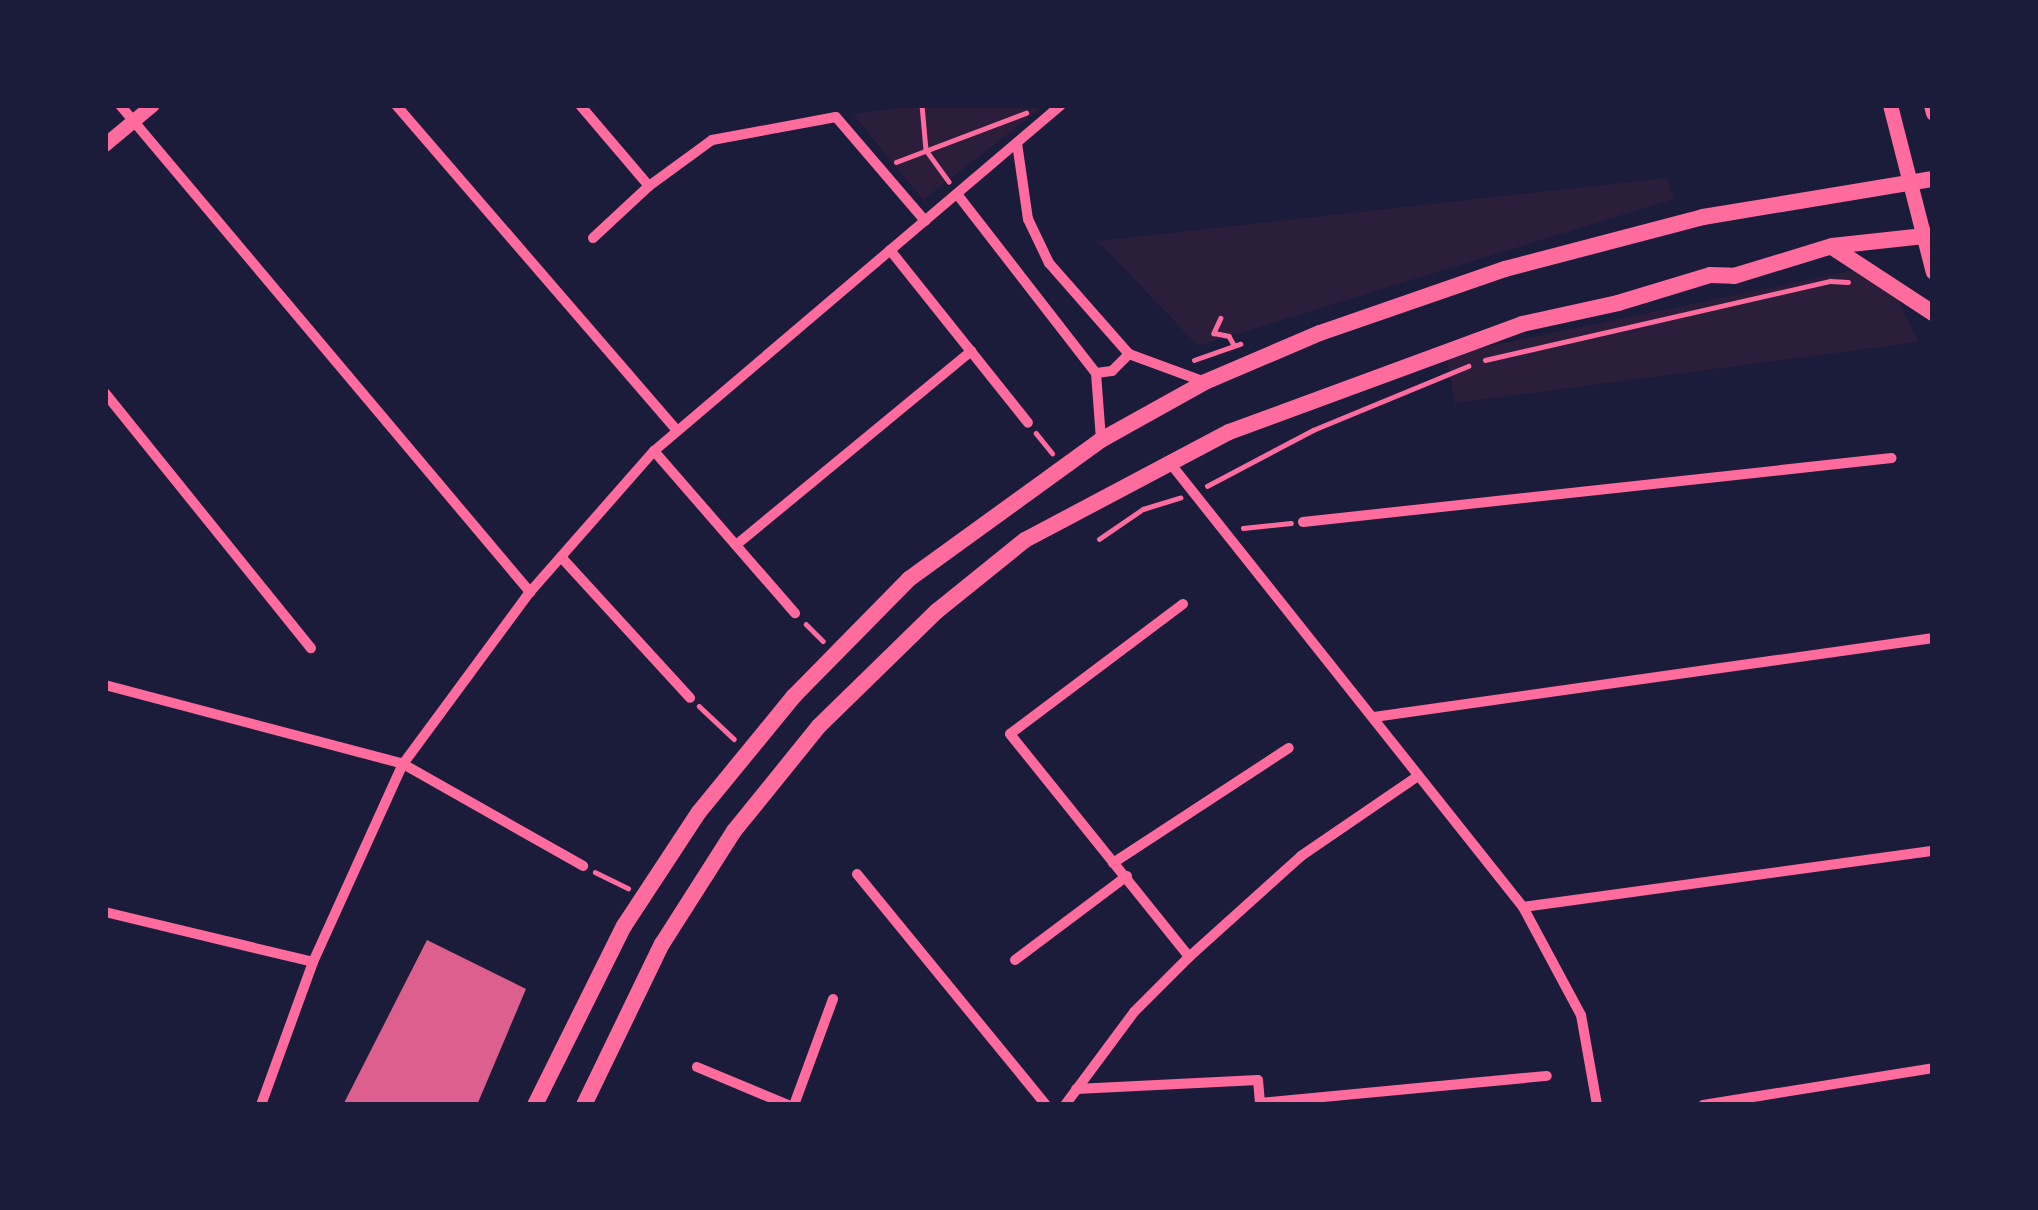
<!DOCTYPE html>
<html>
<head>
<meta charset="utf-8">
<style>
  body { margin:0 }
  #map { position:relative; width:2038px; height:1210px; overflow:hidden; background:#1b1b3a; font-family:"Source Sans 3",sans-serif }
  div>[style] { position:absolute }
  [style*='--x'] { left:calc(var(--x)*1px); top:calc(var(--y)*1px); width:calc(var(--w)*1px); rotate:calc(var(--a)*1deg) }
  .green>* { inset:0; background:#2a1e3b }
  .building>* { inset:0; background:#dd5f8e }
  .path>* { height:4.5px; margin:-2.25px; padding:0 2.25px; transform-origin:2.25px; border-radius:2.25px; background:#ff6b9d }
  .minor>* { height:10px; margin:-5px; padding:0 5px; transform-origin:5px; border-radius:5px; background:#ff6b9d }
  .tertiary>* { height:14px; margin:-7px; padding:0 7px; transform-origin:7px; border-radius:7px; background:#ff6b9d }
  .secondary>* { height:15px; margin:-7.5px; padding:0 7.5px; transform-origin:7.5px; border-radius:7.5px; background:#ff6b9d }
  .primary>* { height:16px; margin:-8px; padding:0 8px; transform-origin:8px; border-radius:8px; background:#ff6b9d }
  span { translate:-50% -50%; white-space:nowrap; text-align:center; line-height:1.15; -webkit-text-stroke:12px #1b1b3a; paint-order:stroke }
  .frame { position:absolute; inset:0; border:108px solid #1b1b3a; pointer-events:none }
</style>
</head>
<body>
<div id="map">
  <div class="green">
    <div style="clip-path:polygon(923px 105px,1045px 105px,923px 200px,853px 114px)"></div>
    <div style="clip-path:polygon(1667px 178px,1674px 199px,1198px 346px,1098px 241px)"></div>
    <div style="clip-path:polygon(1856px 270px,1891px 286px,1919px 342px,1455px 403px,1446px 355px)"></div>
  </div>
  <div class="building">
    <div style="clip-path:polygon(427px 940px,526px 989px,477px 1105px,343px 1105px)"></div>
  </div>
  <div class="path">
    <div style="--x:922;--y:105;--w:45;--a:84.9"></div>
    <div style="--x:926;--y:150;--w:39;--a:54"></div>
    <div style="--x:896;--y:162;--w:139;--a:-20.7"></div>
    <div style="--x:1221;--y:318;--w:17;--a:115"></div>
    <div style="--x:1214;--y:333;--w:15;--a:11"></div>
    <div style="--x:1229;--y:336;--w:10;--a:61"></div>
    <div style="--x:1194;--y:360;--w:49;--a:-19.2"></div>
    <div style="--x:1485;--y:360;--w:354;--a:-12.9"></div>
    <div style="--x:1830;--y:281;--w:18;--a:3"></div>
    <div style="--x:1036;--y:433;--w:26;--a:51"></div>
    <div style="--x:1207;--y:486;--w:120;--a:-27.8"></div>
    <div style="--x:1313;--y:430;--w:168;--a:-22.4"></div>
    <div style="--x:1243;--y:528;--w:48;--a:-5.9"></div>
    <div style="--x:1099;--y:539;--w:53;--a:-34.3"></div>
    <div style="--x:1143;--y:509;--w:39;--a:-17"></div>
    <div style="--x:806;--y:624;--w:24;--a:45"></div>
    <div style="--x:699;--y:706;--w:48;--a:43.3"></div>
    <div style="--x:595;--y:872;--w:37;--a:26"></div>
  </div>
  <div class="minor">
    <div style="--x:120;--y:105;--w:637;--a:49.91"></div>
    <div style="--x:396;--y:105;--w:430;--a:49.2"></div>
    <div style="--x:580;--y:105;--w:106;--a:49.6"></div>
    <div style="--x:1017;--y:143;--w:77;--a:81.8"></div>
    <div style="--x:1028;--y:219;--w:49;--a:64.5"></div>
    <div style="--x:1049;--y:263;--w:121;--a:48.7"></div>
    <div style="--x:1129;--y:354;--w:81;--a:20.2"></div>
    <div style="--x:957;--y:194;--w:227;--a:52.2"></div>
    <div style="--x:1096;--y:373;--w:67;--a:85.7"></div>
    <div style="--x:593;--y:238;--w:76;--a:-42.9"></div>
    <div style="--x:649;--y:186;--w:78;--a:-36.1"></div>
    <div style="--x:712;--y:140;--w:126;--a:-10.5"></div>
    <div style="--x:836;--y:117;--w:137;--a:49.4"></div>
    <div style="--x:890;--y:250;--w:221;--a:51.4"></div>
    <div style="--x:1096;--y:373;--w:16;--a:-7"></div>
    <div style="--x:1112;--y:371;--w:24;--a:-45"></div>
    <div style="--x:105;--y:393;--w:328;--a:51.1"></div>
    <div style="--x:654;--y:451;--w:215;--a:49"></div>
    <div style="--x:1170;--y:463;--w:567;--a:51.51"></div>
    <div style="--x:1523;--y:907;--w:123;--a:61.8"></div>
    <div style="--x:1581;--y:1015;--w:91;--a:79.9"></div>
    <div style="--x:1303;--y:522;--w:592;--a:-6.2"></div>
    <div style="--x:736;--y:545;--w:305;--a:-39.5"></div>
    <div style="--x:561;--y:557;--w:191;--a:47.5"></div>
    <div style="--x:1183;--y:604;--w:216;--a:143.1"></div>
    <div style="--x:1010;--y:734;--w:286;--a:51.2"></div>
    <div style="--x:105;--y:685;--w:308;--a:14.8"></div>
    <div style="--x:403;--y:764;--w:207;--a:29.5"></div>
    <div style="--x:1374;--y:717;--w:565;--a:-8.04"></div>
    <div style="--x:1113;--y:863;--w:210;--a:-33.2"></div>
    <div style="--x:857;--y:874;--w:298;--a:50.7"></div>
    <div style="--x:1523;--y:907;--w:414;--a:-7.8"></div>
    <div style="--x:105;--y:912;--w:214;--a:13.5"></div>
    <div style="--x:1015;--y:960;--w:140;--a:-36.9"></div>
    <div style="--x:697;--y:1067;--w:99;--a:22.7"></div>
    <div style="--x:1076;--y:1089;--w:182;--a:-2.8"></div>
    <div style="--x:1258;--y:1080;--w:25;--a:85"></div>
    <div style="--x:1260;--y:1103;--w:288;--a:-5.4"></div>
    <div style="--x:261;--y:1105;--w:152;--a:-70"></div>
    <div style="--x:313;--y:962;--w:217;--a:-65.6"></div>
    <div style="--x:403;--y:764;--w:214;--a:-53.6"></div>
    <div style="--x:530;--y:592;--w:188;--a:-48.7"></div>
    <div style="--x:654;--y:451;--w:534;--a:-40.37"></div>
    <div style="--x:794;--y:1105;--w:113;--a:-69.8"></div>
    <div style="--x:1065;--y:1105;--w:116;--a:-53.4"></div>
    <div style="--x:1134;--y:1012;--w:78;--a:-45"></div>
    <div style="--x:1189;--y:957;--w:151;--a:-42"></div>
    <div style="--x:1301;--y:856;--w:142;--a:-34.4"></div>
    <div style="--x:1703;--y:1105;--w:233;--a:-9.1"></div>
  </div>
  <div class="tertiary">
    <div style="--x:105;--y:145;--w:62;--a:-39.8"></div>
  </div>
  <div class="secondary">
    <div style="--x:1890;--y:105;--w:172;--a:75.6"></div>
    <div style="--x:1931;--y:105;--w:8;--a:76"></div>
  </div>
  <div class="primary">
    <div style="--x:1832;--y:247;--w:121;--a:33.2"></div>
    <div style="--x:535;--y:1105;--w:200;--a:-63.6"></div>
    <div style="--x:624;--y:926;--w:136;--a:-56.7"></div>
    <div style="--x:699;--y:812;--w:150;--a:-50.7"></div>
    <div style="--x:794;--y:696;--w:164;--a:-45.5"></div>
    <div style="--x:909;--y:579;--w:237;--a:-35.9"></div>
    <div style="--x:1101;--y:440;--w:119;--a:-29.1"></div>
    <div style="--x:1205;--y:382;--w:125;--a:-23.1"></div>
    <div style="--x:1320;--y:333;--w:196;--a:-19.1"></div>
    <div style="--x:1505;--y:269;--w:205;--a:-14.7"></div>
    <div style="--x:1703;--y:217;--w:233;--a:-9.4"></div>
    <div style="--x:584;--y:1105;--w:179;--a:-64.2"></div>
    <div style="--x:662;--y:944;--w:134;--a:-57.5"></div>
    <div style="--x:734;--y:831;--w:135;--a:-51"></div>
    <div style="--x:819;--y:726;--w:165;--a:-44.3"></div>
    <div style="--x:937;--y:611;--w:113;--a:-38.9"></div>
    <div style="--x:1025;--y:540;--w:231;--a:-27.9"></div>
    <div style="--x:1229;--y:432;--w:312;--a:-20.2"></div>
    <div style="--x:1522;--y:324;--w:98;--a:-12.3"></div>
    <div style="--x:1618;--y:303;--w:96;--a:-16.9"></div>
    <div style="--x:1710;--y:275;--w:24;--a:2"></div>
    <div style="--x:1734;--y:276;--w:102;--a:-17"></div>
    <div style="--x:1832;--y:246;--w:102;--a:-6.2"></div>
  </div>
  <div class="frame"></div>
</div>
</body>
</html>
